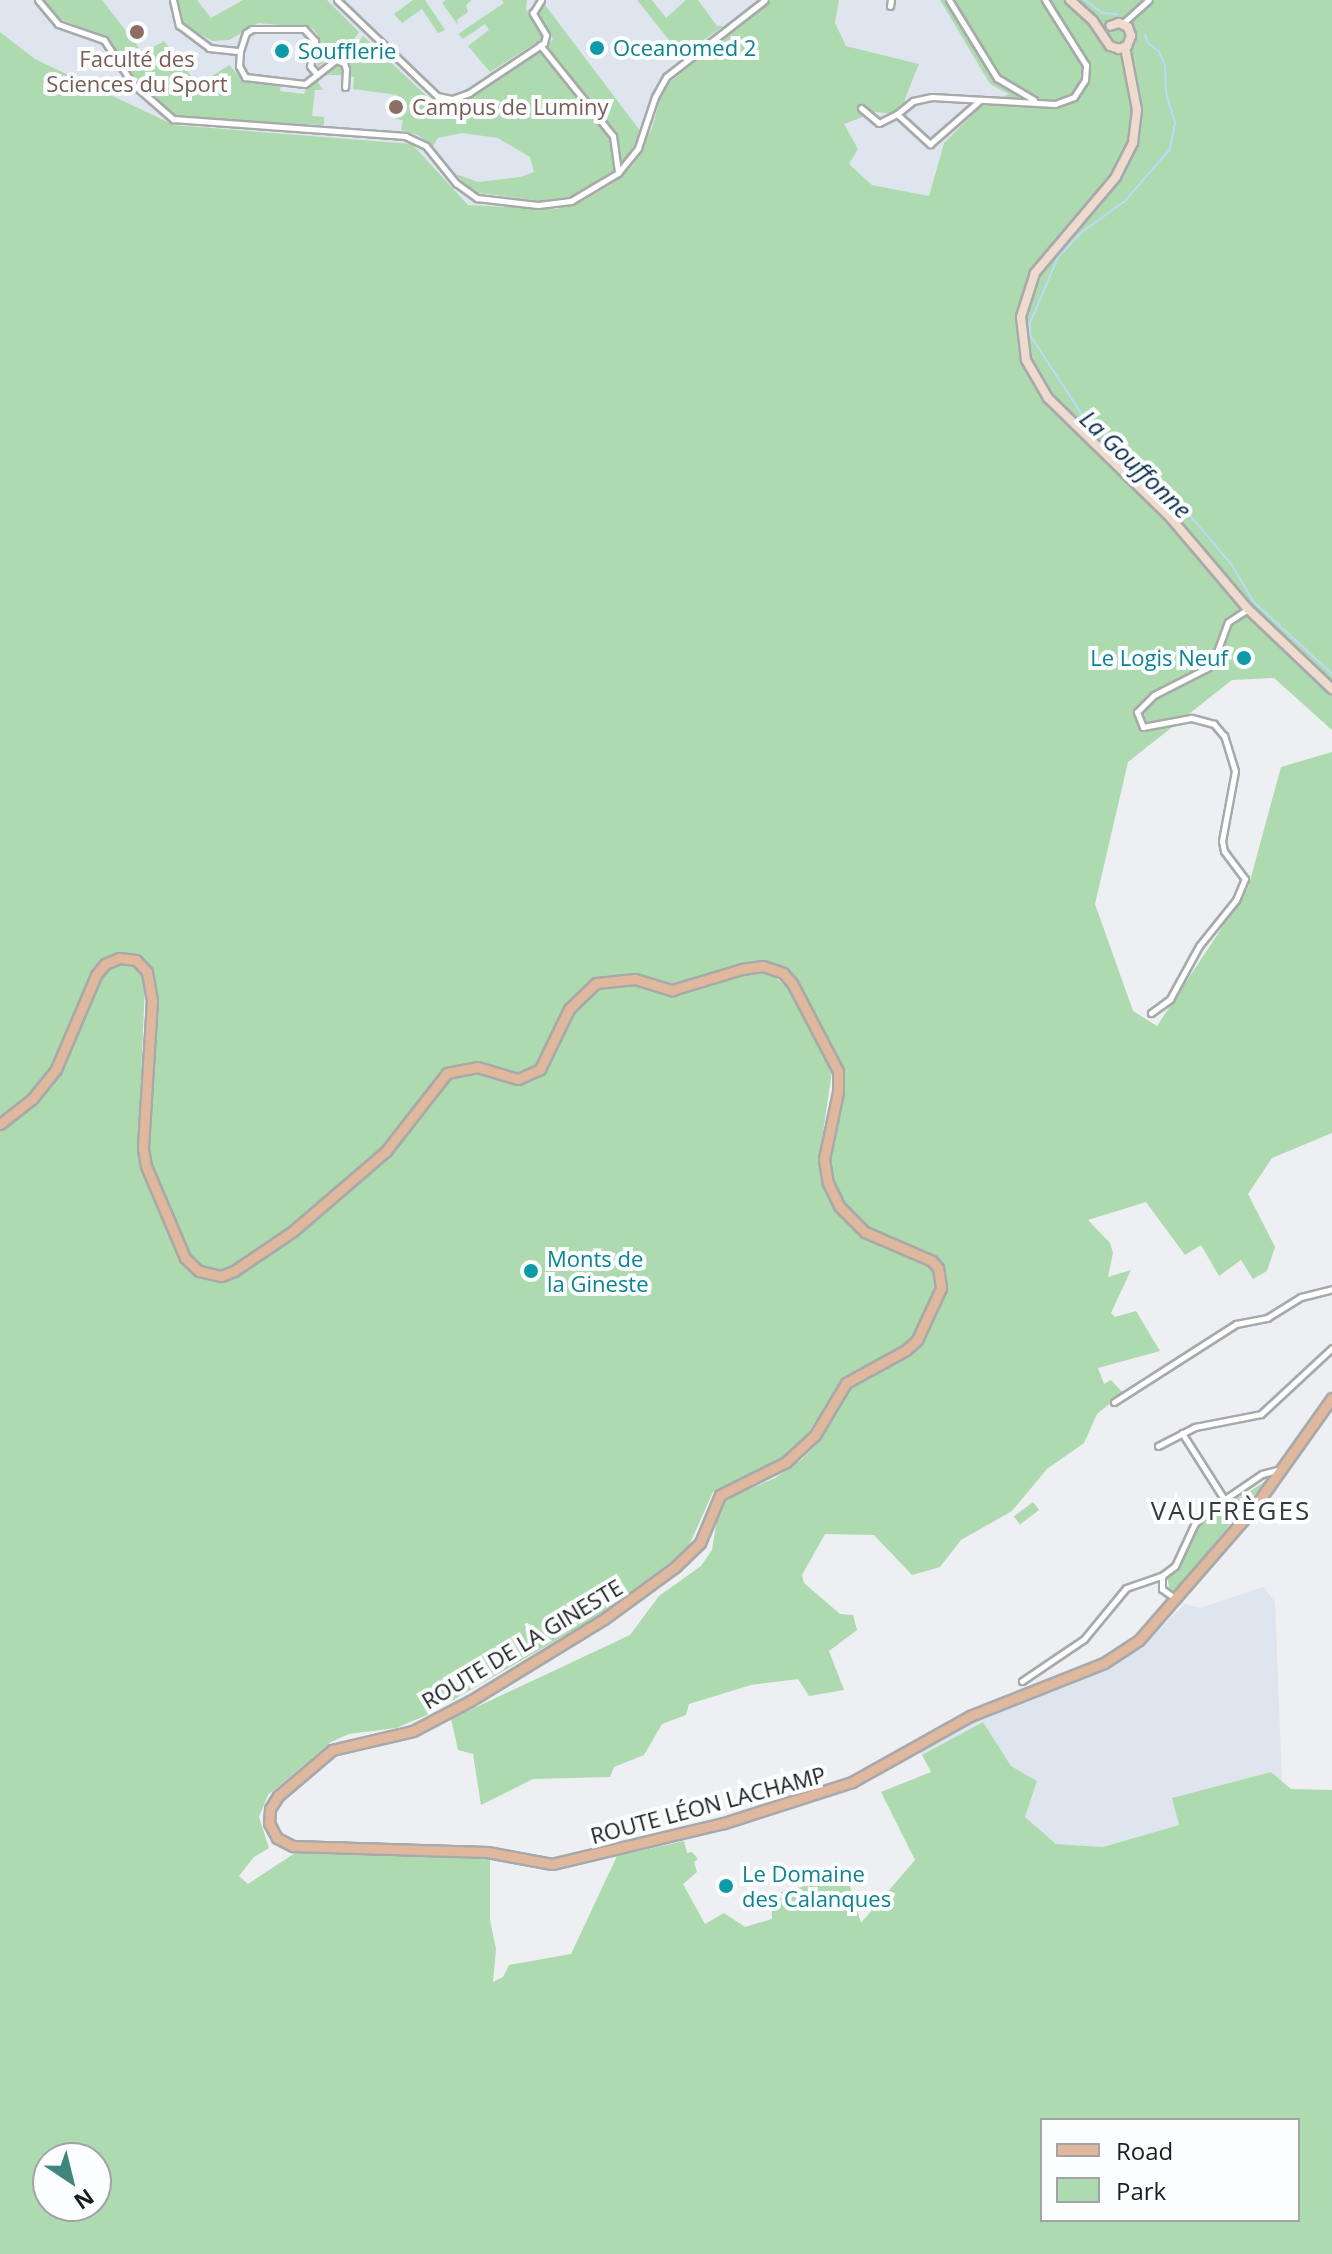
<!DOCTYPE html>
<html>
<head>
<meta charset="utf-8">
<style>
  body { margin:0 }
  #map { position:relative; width:1332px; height:2254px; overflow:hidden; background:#edeff2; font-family:"Open Sans",sans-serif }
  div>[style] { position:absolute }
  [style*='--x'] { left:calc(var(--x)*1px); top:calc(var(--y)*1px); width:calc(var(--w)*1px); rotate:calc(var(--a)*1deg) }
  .built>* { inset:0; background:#dee5ee }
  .green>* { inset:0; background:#addaaf; transform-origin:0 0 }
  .stream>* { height:2px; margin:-1px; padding:0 1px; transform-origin:1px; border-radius:1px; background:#bed9fb }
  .roads { filter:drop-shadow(2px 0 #a7a9ab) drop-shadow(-2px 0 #a7a9ab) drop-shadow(0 2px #a7a9ab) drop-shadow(0 -2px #a7a9ab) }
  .street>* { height:5px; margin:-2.5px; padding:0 2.5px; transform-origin:2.5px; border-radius:2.5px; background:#fff }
  .secondary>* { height:8px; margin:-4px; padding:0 4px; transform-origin:4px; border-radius:4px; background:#efdbce }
  .primary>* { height:9px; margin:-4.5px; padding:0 4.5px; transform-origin:4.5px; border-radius:4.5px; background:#e0b89d }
  .dots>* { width:22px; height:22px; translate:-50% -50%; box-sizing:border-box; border:4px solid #fbfdff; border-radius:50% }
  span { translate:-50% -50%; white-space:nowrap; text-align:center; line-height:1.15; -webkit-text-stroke:8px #fbfdff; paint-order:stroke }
  .culture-label { font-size:22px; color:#0d838f }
  .left { translate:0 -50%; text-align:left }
  .right { translate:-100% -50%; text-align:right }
  .education-label { font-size:22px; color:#785e54 }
  .street-label { font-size:22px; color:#1c1d1e }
  .water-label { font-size:24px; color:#0d2b4e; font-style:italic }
  .quarter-label { font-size:26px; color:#38393c; letter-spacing:2px }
  .legend { position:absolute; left:1040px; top:2118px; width:260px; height:104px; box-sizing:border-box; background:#fbfdff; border:2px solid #a2a3a5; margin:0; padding:10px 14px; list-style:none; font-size:24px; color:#1c1d1e }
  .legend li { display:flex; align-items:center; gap:16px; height:40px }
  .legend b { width:40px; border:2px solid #a2a3a5 }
  .north { position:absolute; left:32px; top:2142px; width:80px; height:80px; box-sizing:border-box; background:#fbfdff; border:2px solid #a2a3a5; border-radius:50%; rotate:145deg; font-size:22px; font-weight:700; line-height:32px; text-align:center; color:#1c1d1e }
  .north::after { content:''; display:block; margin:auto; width:28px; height:36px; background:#41867c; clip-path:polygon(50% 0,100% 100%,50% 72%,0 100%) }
</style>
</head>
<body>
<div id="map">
  <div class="built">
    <div style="clip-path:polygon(0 0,771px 0,663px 88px,652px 128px,633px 165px,613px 183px,583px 201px,556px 209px,515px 209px,468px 205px,412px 144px,174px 125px,35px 59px,0 32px)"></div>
    <div style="clip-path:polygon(839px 0,940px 0,990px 84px,1010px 94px,944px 142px,929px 196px,872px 185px,849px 164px,844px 124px,905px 99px,919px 65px,846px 46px,835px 23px)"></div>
    <div style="clip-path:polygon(1264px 1587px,1275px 1602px,1282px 1782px,1271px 1772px,1173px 1798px,1179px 1825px,1103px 1847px,1056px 1844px,1025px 1817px,1037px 1781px,1011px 1766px,983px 1722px,922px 1755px,919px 1751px,978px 1719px,1109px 1667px,1142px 1646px,1185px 1604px,1200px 1608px)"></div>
  </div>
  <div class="green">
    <div style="clip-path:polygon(42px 0,102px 0,143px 53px,164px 41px,198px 85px,229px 65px,245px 82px,281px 85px,280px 91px,304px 94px,306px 88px,334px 63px,341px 66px,342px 75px,324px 75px,318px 82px,323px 90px,315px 90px,312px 116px,324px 117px,324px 125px,178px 118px,164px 110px,136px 84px,106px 37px,60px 19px)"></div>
    <div style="clip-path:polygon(176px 0,197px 0,211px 18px,243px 0,327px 0,359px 32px,340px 58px,328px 58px,317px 68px,318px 35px,312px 28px,258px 23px,229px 40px,212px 41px,184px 25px,179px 19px)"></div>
    <div style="clip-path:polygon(413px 0,425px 0,445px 30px,438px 33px,422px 9px,402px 23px,394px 14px)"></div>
    <div style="clip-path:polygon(446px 0,472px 0,466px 5px,468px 12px,457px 20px,458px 25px,442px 3px)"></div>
    <div style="clip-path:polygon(502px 0,527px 0,526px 9px,543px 38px,490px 72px,468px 46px,489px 30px,485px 24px,463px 39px,458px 34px,504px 3px)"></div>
    <div style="clip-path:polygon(637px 0,652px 0,666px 18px,686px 0,698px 0,717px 26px,723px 26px,682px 56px)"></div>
    <div style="clip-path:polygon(771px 0,839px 0,835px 23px,846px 46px,919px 64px,905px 99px,903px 115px,876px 112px,844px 124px,858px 149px,849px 164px,872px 185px,929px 196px,944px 143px,982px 105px,1009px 94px,990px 84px,940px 0,1332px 0,1332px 730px,1274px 678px,1232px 680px,1128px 762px,1095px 904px,1133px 1011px,1157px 1026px,1248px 888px,1281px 767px,1332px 752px,1332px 1133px,1272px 1158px,1248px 1194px,1275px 1247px,1267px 1271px,1253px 1279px,1241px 1260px,1219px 1276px,1201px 1245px,1185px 1255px,1146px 1202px,1088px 1220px,1110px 1243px,1113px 1253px,1108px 1277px,1131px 1270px,1111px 1313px,1115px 1317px,1136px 1311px,1160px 1351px,1098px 1368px,1104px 1384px,1111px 1380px,1123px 1393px,1097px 1414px,1084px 1443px,1047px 1469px,1012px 1511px,961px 1540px,940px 1567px,912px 1575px,874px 1535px,825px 1534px,802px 1575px,804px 1583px,840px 1614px,853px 1615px,857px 1630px,829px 1651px,844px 1690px,809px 1696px,798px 1679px,751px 1685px,689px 1704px,686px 1715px,662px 1724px,644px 1755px,614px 1767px,610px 1777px,533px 1779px,481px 1805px,473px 1754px,458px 1750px,451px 1719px,630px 1635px,659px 1596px,701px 1566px,712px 1550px,719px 1506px,724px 1500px,775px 1478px,802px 1459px,819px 1442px,842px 1398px,859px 1380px,920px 1342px,939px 1306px,946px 1277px,934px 1258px,867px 1229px,843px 1204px,832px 1182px,828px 1158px,842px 1093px,842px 1070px,795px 981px,785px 970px,763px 962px,741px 965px,672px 985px,636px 975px,609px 975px,594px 979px,565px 1007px,538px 1066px,518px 1075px,477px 1063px,444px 1070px,383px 1148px,290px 1228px,232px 1268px,221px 1272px,201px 1268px,189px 1256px,150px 1165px,148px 1149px,156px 1000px,151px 970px,138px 957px,127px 953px,109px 957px,90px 978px,53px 1066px,29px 1096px,0 1119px,0 32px,35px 59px,174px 125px,412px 144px,468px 205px,556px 209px,583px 201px,613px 183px,633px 165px,652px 128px,663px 88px)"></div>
    <div style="clip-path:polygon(545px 5px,641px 132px,624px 163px,578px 195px,542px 201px,472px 192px,456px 174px,478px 182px,520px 177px,534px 172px,530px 157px,498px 138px,462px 133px,438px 138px,433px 146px,418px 135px,401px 130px,403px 120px,396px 119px,397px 95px,353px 89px,354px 77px,349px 76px,345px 60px,363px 36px,433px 102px,436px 98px,458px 103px,469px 98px,553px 40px,537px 11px)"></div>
    <div style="clip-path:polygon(evenodd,120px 963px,138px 969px,145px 985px,138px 1149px,141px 1168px,180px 1261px,202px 1279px,215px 1282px,233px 1278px,296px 1235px,390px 1155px,450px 1078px,476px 1073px,518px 1085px,544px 1073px,574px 1012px,598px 988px,634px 984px,672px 995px,755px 972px,771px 974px,787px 987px,832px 1072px,819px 1159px,823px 1185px,835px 1209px,861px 1237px,928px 1265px,936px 1278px,930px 1303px,913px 1336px,903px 1345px,842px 1378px,809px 1432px,783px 1458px,713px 1492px,687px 1550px,593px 1619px,427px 1715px,396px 1728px,349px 1734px,331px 1742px,268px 1795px,259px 1817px,269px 1848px,254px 1857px,239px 1876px,248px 1884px,295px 1853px,490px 1859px,490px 1920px,496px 1949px,493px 1982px,503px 1977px,509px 1965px,571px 1954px,617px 1856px,684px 1841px,687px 1853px,692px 1852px,698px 1859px,694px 1862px,697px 1872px,683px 1884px,705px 1924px,724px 1913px,745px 1927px,772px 1919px,771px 1895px,813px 1884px,848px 1880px,861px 1923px,915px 1860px,881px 1792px,931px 1772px,922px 1755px,983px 1722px,1011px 1766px,1037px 1781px,1025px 1817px,1056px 1844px,1103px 1847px,1179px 1825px,1172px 1798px,1271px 1772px,1291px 1789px,1332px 1790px,1332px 2254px,0 2254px,0 1130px,36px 1103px,53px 1084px,68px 1058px,101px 978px,109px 968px,120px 963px,1042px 2120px,1298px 2120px,1298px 2220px,1042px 2220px,1042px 2120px,120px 963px,48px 2158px,96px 2158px,96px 2206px,48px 2206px,48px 2158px)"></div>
    <div style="clip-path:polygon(1266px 1481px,1177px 1589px,1170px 1590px,1167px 1578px,1182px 1563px,1201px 1521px)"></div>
    <div style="left:1033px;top:1502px;width:10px;height:24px;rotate:53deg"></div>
  </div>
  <div class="stream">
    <div style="--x:1085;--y:0;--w:21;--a:37"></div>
    <div style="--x:1102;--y:13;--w:16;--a:4"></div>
    <div style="--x:1145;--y:35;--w:9;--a:69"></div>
    <div style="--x:1148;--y:43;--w:14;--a:39"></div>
    <div style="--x:1159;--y:52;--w:14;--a:65"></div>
    <div style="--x:1165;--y:65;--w:28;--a:88"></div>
    <div style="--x:1166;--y:93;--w:31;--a:73"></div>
    <div style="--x:1175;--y:123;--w:26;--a:101"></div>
    <div style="--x:1170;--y:149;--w:69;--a:130.9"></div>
    <div style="--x:1125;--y:201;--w:53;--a:144.2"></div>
    <div style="--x:1082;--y:232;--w:35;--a:134"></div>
    <div style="--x:1058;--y:257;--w:72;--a:113"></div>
    <div style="--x:1030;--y:323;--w:12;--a:90"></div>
    <div style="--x:1030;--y:335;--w:97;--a:56.8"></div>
    <div style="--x:1083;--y:416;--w:109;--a:40.5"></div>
    <div style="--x:1166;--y:487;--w:102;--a:49.8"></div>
    <div style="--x:1232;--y:565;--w:42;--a:59.7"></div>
    <div style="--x:1253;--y:601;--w:108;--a:42.7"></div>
  </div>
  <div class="roads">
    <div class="street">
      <div style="--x:38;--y:0;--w:31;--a:50"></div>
      <div style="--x:58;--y:24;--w:49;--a:19.2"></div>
      <div style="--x:104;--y:40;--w:51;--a:56.9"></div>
      <div style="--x:132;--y:83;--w:55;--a:41.3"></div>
      <div style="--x:173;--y:119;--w:233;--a:4.2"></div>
      <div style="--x:405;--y:136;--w:23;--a:25"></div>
      <div style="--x:426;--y:146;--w:48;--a:51"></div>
      <div style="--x:456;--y:183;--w:26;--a:36"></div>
      <div style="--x:477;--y:198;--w:61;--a:6.5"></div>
      <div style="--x:538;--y:205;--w:33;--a:-7"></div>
      <div style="--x:571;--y:201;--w:55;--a:-30.8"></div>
      <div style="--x:618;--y:173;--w:32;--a:-51"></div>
      <div style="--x:638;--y:148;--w:54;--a:-71.6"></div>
      <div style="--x:655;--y:97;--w:23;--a:-61"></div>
      <div style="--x:666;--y:77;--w:125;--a:-37.9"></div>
      <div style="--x:173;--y:0;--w:26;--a:77"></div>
      <div style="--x:179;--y:25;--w:38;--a:37"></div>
      <div style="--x:209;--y:48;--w:31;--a:6"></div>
      <div style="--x:240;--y:51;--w:15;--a:94"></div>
      <div style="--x:239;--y:66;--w:13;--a:61"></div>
      <div style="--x:245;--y:77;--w:60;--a:6.7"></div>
      <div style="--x:305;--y:84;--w:39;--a:-38"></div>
      <div style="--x:336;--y:60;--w:9;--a:21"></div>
      <div style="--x:344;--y:63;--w:6;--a:72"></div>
      <div style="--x:346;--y:69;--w:18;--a:93"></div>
      <div style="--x:337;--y:0;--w:139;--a:43.8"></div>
      <div style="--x:437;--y:96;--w:15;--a:11"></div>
      <div style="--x:452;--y:99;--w:18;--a:-19"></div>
      <div style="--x:469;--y:93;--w:90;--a:-33.7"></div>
      <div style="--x:544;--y:43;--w:8;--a:-76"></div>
      <div style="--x:546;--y:35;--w:26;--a:-121"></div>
      <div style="--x:533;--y:13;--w:15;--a:-58"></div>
      <div style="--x:949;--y:0;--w:92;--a:58.4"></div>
      <div style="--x:997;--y:78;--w:43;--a:30.7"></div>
      <div style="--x:890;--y:6;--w:6;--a:-81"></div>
      <div style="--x:1122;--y:24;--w:36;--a:-42"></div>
      <div style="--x:540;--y:45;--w:117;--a:51.3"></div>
      <div style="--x:613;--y:136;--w:37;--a:82"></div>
      <div style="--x:240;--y:51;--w:19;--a:-72"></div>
      <div style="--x:246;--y:33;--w:7;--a:-34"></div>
      <div style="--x:252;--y:29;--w:52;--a:0"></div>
      <div style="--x:304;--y:29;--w:16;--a:47"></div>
      <div style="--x:315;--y:41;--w:25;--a:101"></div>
      <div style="--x:310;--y:66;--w:11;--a:49"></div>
      <div style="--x:861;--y:108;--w:23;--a:40"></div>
      <div style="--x:879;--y:123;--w:20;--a:-27"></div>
      <div style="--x:897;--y:114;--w:45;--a:42.3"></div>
      <div style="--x:930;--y:144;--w:67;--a:-41.3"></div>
      <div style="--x:897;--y:114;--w:21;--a:-39"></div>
      <div style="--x:913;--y:101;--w:19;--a:-12"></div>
      <div style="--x:932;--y:97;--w:123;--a:3.3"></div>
      <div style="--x:1055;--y:104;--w:20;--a:-20"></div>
      <div style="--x:1074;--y:97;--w:20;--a:-57"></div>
      <div style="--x:1085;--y:80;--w:15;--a:-86"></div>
      <div style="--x:1086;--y:65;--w:77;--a:-122.2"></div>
      <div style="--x:1151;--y:1013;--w:24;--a:-36"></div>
      <div style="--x:1170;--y:999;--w:60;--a:-61.3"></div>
      <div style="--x:1199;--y:946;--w:59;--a:-51.2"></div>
      <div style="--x:1236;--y:900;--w:23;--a:-67"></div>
      <div style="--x:1245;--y:879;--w:35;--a:-127"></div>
      <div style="--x:1224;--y:851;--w:10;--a:-101"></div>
      <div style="--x:1222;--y:841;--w:71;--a:-79.5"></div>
      <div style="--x:1235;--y:771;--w:37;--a:-107"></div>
      <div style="--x:1224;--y:736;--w:16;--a:-130"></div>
      <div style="--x:1214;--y:724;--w:24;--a:-165"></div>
      <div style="--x:1191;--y:718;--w:49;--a:169.4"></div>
      <div style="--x:1143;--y:727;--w:16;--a:-112"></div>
      <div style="--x:1137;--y:712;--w:24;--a:-45"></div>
      <div style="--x:1154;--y:695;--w:59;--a:-27"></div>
      <div style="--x:1207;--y:668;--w:11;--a:-49"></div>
      <div style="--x:1214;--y:660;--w:40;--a:-69.8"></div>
      <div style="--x:1228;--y:622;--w:24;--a:-33"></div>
      <div style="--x:1114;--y:1402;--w:145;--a:-32.6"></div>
      <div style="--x:1236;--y:1324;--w:32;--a:-11"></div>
      <div style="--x:1267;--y:1318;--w:40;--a:-32"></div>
      <div style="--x:1301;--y:1297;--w:32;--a:-14"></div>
      <div style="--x:1182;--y:1433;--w:78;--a:57.5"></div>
      <div style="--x:1158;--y:1446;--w:42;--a:-27.2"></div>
      <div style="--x:1195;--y:1427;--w:67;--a:-11.1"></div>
      <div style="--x:1261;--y:1414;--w:97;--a:-42.9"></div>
      <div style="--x:1162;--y:1576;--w:13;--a:90"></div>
      <div style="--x:1162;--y:1589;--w:16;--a:35"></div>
      <div style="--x:1022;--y:1681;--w:75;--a:-34.1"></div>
      <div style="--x:1084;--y:1639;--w:66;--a:-50.5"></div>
      <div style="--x:1126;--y:1588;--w:39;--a:-19"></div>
      <div style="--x:1163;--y:1575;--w:15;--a:-37"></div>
      <div style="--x:1175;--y:1566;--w:45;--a:-65.1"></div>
      <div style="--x:1194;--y:1525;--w:14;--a:-51"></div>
      <div style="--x:1203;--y:1514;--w:71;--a:-34.1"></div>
      <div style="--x:1262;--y:1474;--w:20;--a:-15"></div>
    </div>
    <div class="secondary">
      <div style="--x:1070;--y:0;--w:31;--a:42"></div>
      <div style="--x:1093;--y:21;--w:30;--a:56"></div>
      <div style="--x:1110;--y:46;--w:9;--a:18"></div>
      <div style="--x:1119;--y:49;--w:9;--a:-21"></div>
      <div style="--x:1127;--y:46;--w:11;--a:-68"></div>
      <div style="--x:1131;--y:36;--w:9;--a:-108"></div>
      <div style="--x:1128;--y:27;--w:10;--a:-156"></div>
      <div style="--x:1119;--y:23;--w:9;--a:162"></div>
      <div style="--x:1125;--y:47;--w:64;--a:79.2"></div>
      <div style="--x:1137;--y:110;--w:33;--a:97"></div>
      <div style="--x:1133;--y:143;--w:38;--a:117"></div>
      <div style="--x:1116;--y:177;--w:126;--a:130.2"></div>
      <div style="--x:1035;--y:273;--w:46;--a:107.7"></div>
      <div style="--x:1021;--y:317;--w:43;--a:83.4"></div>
      <div style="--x:1026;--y:360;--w:44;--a:59.9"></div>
      <div style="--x:1048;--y:398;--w:169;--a:44.3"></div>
      <div style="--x:1169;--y:516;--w:122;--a:49.7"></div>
      <div style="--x:1248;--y:609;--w:116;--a:43.6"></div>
    </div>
    <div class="primary">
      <div style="--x:0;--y:1124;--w:41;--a:-38"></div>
      <div style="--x:32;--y:1099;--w:38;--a:-51"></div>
      <div style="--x:56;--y:1069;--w:102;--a:-66.9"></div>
      <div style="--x:96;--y:975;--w:14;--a:-51"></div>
      <div style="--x:105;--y:964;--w:15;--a:-23"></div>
      <div style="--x:119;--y:958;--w:17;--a:7"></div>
      <div style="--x:136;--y:960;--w:16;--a:47"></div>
      <div style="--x:147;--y:972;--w:28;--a:80"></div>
      <div style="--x:152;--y:1000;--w:149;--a:93.5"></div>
      <div style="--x:143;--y:1149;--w:17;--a:80"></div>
      <div style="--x:146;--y:1166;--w:100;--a:67"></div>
      <div style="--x:185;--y:1258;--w:19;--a:43"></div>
      <div style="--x:199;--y:1271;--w:23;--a:13"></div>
      <div style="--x:221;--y:1276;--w:14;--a:-21"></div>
      <div style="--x:234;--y:1271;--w:71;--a:-34.1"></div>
      <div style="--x:293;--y:1231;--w:123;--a:-40.7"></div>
      <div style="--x:386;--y:1151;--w:99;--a:-52"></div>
      <div style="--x:447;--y:1073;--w:31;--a:-11"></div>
      <div style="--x:477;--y:1067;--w:43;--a:16.3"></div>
      <div style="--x:518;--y:1079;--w:24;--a:-24"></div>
      <div style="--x:540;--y:1069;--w:67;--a:-64.2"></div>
      <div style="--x:569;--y:1009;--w:37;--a:-44"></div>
      <div style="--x:596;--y:983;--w:39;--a:-6"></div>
      <div style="--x:635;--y:979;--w:39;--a:17"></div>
      <div style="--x:672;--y:990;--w:73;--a:-16.7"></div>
      <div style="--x:742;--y:969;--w:21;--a:-8"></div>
      <div style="--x:763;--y:966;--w:21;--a:19"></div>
      <div style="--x:783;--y:973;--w:13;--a:48"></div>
      <div style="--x:792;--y:983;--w:99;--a:62.4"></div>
      <div style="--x:838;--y:1071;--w:21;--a:90"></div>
      <div style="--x:838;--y:1092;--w:68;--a:101.8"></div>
      <div style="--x:824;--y:1159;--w:24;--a:81"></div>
      <div style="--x:828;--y:1183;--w:25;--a:64"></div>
      <div style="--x:839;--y:1206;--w:37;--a:45"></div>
      <div style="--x:865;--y:1232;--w:73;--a:23.4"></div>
      <div style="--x:932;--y:1261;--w:9;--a:49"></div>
      <div style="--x:938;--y:1268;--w:20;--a:81"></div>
      <div style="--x:941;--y:1288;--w:57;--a:114.8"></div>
      <div style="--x:917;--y:1340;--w:15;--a:138"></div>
      <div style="--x:906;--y:1350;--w:68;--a:151.2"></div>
      <div style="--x:846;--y:1383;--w:61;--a:120.8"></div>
      <div style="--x:815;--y:1435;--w:40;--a:137"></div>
      <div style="--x:786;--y:1462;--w:74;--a:153.4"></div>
      <div style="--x:720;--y:1495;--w:52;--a:112.6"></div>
      <div style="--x:700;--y:1543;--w:35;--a:136"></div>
      <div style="--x:675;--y:1567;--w:88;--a:143.8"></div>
      <div style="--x:604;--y:1619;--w:157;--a:148.5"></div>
      <div style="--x:470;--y:1701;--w:64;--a:152.2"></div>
      <div style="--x:413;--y:1731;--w:83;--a:166.8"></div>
      <div style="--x:332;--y:1750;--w:71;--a:139.6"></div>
      <div style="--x:278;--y:1796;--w:15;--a:122"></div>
      <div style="--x:270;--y:1809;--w:14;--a:94"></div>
      <div style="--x:269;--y:1823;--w:17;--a:62"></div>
      <div style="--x:277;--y:1838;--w:18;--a:27"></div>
      <div style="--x:293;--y:1846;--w:194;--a:1.8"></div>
      <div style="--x:487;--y:1852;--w:66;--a:10.5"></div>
      <div style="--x:552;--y:1864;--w:177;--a:-13.4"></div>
      <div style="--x:724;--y:1823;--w:134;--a:-17.8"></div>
      <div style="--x:852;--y:1782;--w:135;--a:-29.2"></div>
      <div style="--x:970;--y:1716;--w:144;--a:-21.6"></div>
      <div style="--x:1104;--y:1663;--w:42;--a:-33.3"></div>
      <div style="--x:1139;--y:1640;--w:174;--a:-49"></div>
      <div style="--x:1253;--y:1509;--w:136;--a:-54.6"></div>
    </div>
  </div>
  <div class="dots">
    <div style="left:137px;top:32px;background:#8d6e63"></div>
    <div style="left:597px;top:48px;background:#0f9aa8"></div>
    <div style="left:282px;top:51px;background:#0f9aa8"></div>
    <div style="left:396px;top:107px;background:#8d6e63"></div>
    <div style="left:1244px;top:658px;background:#0f9aa8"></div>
    <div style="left:531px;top:1271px;background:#0f9aa8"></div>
    <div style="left:726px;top:1886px;background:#0f9aa8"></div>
  </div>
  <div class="culture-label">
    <span class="left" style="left:613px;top:48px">Oceanomed 2</span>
    <span class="left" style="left:298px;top:51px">Soufflerie</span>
    <span class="right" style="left:1228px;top:658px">Le Logis Neuf</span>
    <span class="left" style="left:547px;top:1271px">Monts de<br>la Gineste</span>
    <span class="left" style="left:742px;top:1886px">Le Domaine<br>des Calanques</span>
  </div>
  <div class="education-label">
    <span style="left:137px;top:71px">Faculté des<br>Sciences du Sport</span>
    <span class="left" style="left:412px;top:107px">Campus de Luminy</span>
  </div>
  <div class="street-label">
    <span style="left:522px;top:1644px;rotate:-31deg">ROUTE DE LA GINESTE</span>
    <span style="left:708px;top:1805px;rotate:-15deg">ROUTE LÉON LACHAMP</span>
  </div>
  <div class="water-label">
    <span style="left:1136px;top:464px;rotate:44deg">La Gouffonne</span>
  </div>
  <div class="quarter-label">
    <span style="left:1231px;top:1511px">VAUFRÈGES</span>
  </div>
  <ul class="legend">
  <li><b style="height:10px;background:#e0b89d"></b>Road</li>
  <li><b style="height:22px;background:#addaaf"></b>Park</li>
  </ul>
  <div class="north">N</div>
</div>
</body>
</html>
